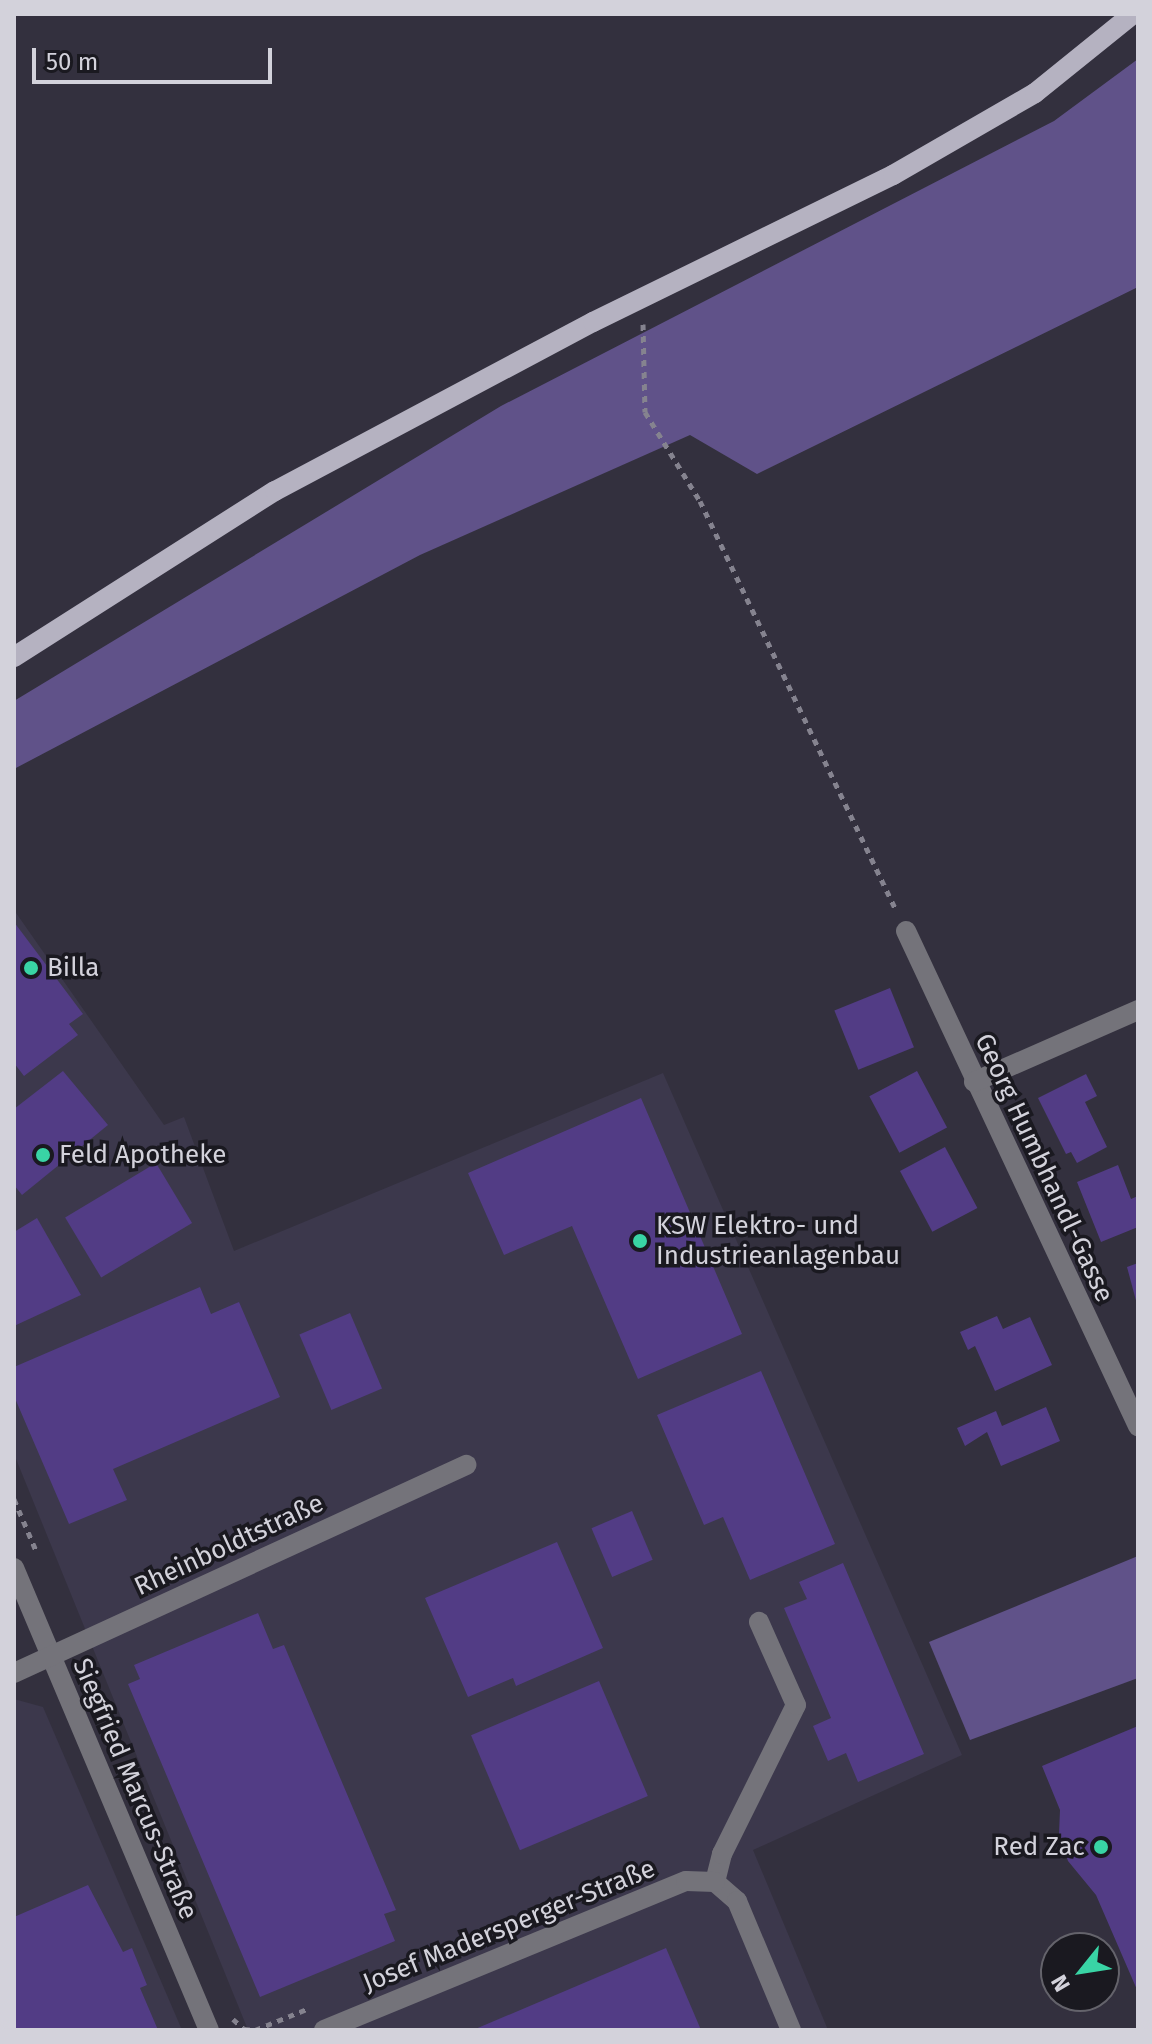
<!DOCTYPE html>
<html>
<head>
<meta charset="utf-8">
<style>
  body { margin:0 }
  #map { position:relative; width:1152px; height:2044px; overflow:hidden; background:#33303e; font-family:"Fira Sans",sans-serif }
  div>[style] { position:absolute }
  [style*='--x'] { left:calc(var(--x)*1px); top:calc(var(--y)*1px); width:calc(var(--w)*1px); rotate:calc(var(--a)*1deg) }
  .built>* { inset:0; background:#3c384c }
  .green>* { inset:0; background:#605289 }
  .building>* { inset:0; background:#523c85; transform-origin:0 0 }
  .path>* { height:5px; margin-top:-2.5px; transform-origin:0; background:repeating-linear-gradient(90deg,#85838f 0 6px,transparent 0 12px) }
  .minor>* { height:20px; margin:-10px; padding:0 10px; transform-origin:10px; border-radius:10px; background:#74737a }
  .major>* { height:20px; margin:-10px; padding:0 10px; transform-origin:10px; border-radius:10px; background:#b5b2c1 }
  .dots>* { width:22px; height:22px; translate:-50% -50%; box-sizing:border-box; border:4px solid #1a1920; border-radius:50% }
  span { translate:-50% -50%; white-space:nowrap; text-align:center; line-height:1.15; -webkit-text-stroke:7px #1a1920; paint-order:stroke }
  .poi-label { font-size:26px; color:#d3d2db }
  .left { translate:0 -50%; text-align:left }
  .right { translate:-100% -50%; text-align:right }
  .street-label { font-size:26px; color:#d3d2db }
  .frame { position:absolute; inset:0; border:16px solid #d3d2db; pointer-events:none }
  .north { position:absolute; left:1040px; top:1932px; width:80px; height:80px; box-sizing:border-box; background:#1a1920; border:2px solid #64636b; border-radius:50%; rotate:240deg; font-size:22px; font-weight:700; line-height:32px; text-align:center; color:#d3d2db }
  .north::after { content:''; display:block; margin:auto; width:28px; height:36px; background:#39d4a5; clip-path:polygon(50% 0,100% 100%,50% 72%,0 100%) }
  .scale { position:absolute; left:32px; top:48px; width:240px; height:36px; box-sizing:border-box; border:4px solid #d3d2db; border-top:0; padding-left:10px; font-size:24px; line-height:28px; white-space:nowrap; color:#d3d2db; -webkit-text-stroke:6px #1a1920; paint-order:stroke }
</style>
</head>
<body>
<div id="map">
  <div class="built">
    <div style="clip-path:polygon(14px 910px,164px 1125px,184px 1117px,234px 1251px,663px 1073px,962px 1755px,753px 1850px,828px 2030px,248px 2030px,14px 1454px)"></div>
    <div style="clip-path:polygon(14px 1699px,43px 1707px,182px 2030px,14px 2030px)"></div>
  </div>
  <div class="green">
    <div style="clip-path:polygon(1138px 59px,1138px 287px,757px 474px,690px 435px,420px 555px,14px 769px,14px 701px,501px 406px,1054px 121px)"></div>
    <div style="clip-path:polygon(1138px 1556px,1138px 1678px,970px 1740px,929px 1642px)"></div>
  </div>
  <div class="building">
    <div style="clip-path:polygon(14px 922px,83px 1014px,69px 1024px,78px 1035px,24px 1076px,14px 1063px)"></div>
    <div style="left:890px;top:988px;width:64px;height:60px;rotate:68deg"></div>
    <div style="clip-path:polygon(63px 1071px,108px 1125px,22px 1195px,14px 1185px,14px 1109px)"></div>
    <div style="left:917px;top:1071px;width:64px;height:54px;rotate:62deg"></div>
    <div style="clip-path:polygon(1086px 1074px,1097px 1096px,1085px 1102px,1107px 1147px,1077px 1163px,1071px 1152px,1066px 1154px,1038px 1098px)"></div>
    <div style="clip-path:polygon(641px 1098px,742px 1334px,638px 1379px,572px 1226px,504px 1255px,468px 1173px)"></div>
    <div style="left:945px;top:1147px;width:69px;height:51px;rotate:62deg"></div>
    <div style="left:156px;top:1163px;width:70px;height:106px;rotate:59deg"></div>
    <div style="clip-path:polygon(1118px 1165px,1131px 1199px,1138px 1196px,1138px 1227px,1101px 1242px,1077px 1182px)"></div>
    <div style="clip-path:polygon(37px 1218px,81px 1295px,14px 1326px,14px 1232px)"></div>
    <div style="clip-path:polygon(1138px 1263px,1138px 1308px,1127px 1267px)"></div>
    <div style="clip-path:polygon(200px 1287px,211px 1314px,239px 1302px,280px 1397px,113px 1469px,127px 1500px,69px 1524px,14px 1396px,14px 1367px)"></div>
    <div style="left:350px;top:1313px;width:82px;height:55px;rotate:67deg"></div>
    <div style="clip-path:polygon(997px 1316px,1003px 1329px,1030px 1317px,1052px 1365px,995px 1391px,975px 1346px,968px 1350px,960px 1332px)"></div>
    <div style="clip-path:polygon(761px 1371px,835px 1544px,750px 1580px,723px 1517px,704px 1525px,657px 1415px)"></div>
    <div style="clip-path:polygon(1046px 1407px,1060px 1441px,1001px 1466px,987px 1432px,965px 1446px,957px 1428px,996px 1411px,1002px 1426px)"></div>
    <div style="left:632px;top:1511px;width:53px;height:44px;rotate:67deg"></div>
    <div style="clip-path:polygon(557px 1542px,603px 1648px,516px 1686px,513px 1678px,468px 1697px,425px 1598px)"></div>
    <div style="clip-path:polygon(843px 1563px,924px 1754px,858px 1782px,846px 1753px,828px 1761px,813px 1726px,831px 1718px,784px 1608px,807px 1599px,799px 1582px)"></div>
    <div style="clip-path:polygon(258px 1613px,273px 1649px,284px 1645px,396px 1910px,384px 1914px,395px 1941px,260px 1997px,128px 1684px,140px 1679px,134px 1665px)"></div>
    <div style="left:599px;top:1681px;width:125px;height:139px;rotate:67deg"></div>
    <div style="clip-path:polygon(1138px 1726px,1138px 1992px,1096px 1895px,1068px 1861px,1059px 1834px,1060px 1810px,1042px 1766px)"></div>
    <div style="clip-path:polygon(88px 1885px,123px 1952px,132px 1948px,147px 1985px,140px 1988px,158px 2030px,14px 2030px,14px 1917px)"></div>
    <div style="clip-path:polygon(666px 1948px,701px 2030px,473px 2030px)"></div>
  </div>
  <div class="path">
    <div style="--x:643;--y:324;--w:88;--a:88.7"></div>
    <div style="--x:645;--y:412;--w:105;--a:58.3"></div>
    <div style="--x:700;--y:501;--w:454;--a:64.4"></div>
    <div style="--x:14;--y:1499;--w:59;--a:66.9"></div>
    <div style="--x:233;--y:2019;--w:15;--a:42"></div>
    <div style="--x:244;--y:2029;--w:11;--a:5"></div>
    <div style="--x:255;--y:2030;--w:56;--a:-22"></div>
  </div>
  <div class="minor">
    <div style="--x:906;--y:931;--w:547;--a:64.89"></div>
    <div style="--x:974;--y:1082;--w:179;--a:-23.7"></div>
    <div style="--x:14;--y:1568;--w:501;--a:67.12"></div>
    <div style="--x:14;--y:1673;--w:498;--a:-24.7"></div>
    <div style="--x:715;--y:1882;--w:29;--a:-76"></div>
    <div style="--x:722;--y:1854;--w:166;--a:-63.6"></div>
    <div style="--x:796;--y:1705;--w:91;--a:-114"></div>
    <div style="--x:715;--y:1882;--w:29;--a:41"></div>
    <div style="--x:737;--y:1901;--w:140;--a:67.3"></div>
    <div style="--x:324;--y:2030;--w:391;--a:-22.4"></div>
    <div style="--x:686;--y:1881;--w:29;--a:2"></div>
  </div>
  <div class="major">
    <div style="--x:14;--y:657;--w:309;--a:-32.5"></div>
    <div style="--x:275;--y:491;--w:360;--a:-28"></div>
    <div style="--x:593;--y:322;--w:334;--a:-26.1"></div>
    <div style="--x:893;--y:175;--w:164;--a:-30"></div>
    <div style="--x:1035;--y:93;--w:126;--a:-38.9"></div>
  </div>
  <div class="dots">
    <div style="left:31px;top:968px;background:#39d4a5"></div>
    <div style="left:43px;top:1155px;background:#39d4a5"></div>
    <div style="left:640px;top:1241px;background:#39d4a5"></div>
    <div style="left:1101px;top:1847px;background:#39d4a5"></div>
  </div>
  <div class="poi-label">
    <span class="left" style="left:47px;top:968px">Billa</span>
    <span class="left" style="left:59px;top:1155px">Feld Apotheke</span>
    <span class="left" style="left:656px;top:1241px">KSW Elektro- und<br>Industrieanlagenbau</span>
    <span class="right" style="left:1085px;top:1847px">Red Zac</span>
  </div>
  <div class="street-label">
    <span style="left:1044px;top:1168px;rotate:65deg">Georg Humbhandl-Gasse</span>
    <span style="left:229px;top:1545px;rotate:-25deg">Rheinboldtstraße</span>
    <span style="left:135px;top:1789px;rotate:67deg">Siegfried Marcus-Straße</span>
    <span style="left:509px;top:1926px;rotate:-22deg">Josef Madersperger-Straße</span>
  </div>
  <div class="frame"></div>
  <div class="north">N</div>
  <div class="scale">50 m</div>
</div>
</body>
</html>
